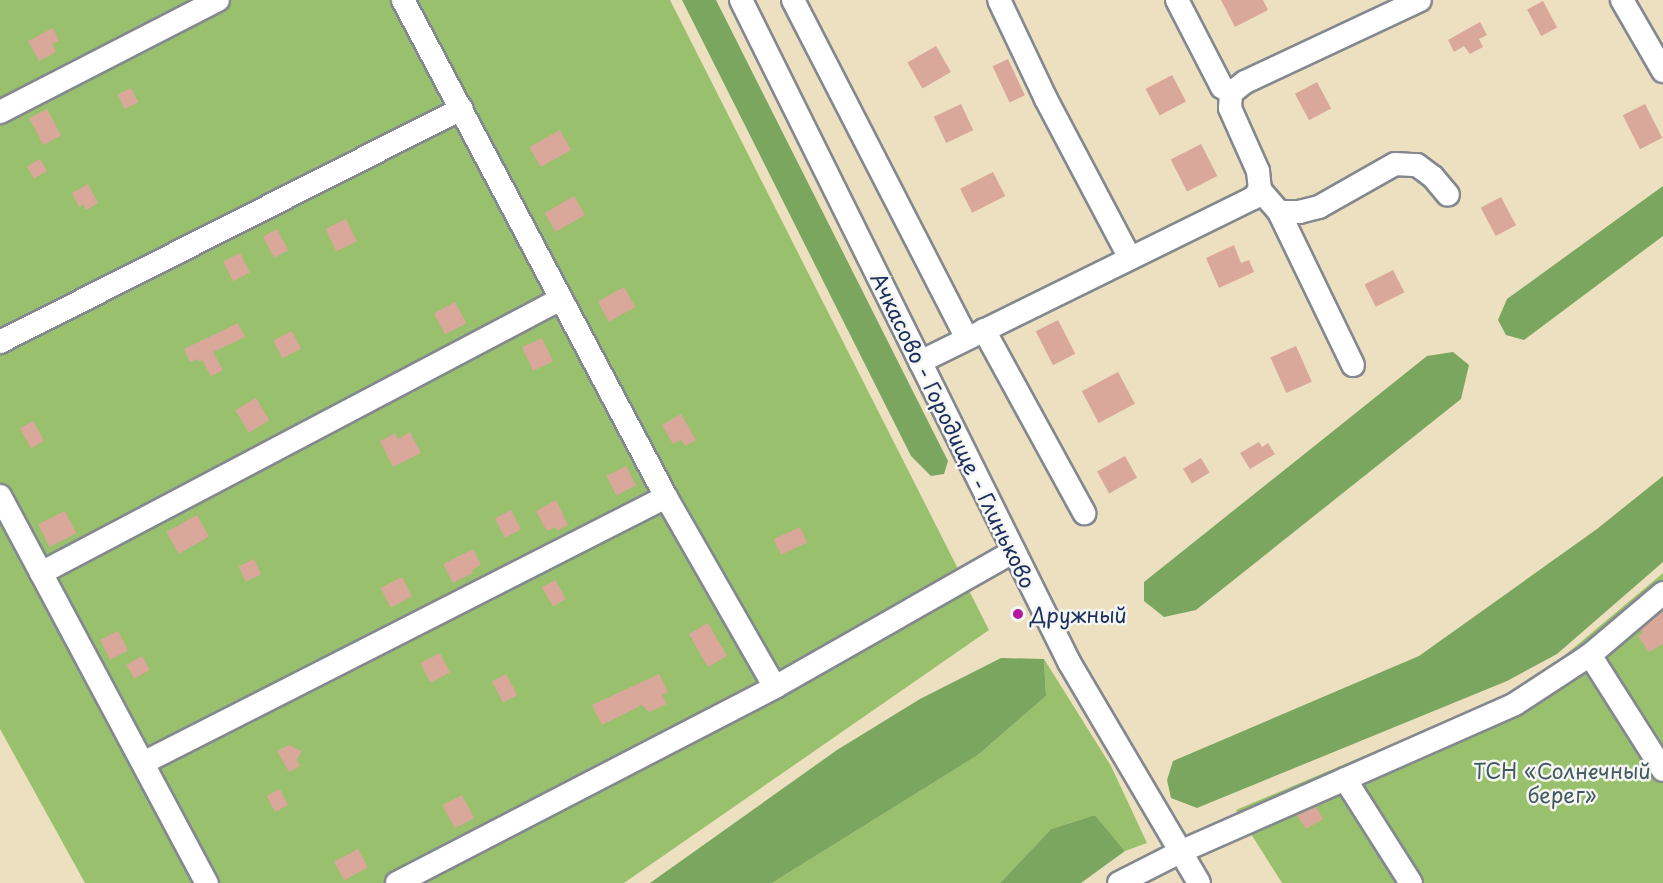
<!DOCTYPE html>
<html>
<head>
<meta charset="utf-8">
<style>
  body { margin:0 }
  #map { position:relative; width:1663px; height:883px; overflow:hidden; background:#ede0c0; font-family:"Playpen Sans",sans-serif }
  div>[style] { position:absolute }
  [style*='--x'] { left:calc(var(--x)*1px); top:calc(var(--y)*1px); width:calc(var(--w)*1px); rotate:calc(var(--a)*1deg) }
  .green>* { inset:0; background:#99c06c }
  .forest>* { inset:0; background:#7aa660 }
  .building>* { inset:0; background:#daa79b; transform-origin:0 0 }
  .roads { filter:drop-shadow(2px 0 #84888f) drop-shadow(-2px 0 #84888f) drop-shadow(0 2px #84888f) drop-shadow(0 -2px #84888f) }
  .minor>* { height:22px; margin:-11px; padding:0 11px; transform-origin:11px; border-radius:11px; background:#fff }
  .dots>* { width:16px; height:16px; translate:-50% -50%; box-sizing:border-box; border:3px solid #f6f6f2; border-radius:50% }
  span { translate:-50% -50%; white-space:nowrap; text-align:center; line-height:1.15; -webkit-text-stroke:5px #f6f6f2; paint-order:stroke }
  .street-label { font-size:21px; color:#1b2f5e }
  .poi-label { font-size:21px; color:#1b2f5e }
  .left { translate:0 -50%; text-align:left }
  .park-label { font-size:21px; color:#415a62 }
</style>
</head>
<body>
<div id="map">
  <div class="green">
    <div style="clip-path:polygon(0 0,670px 0,989px 630px,624px 883px,85px 883px,0 729px)"></div>
    <div style="clip-path:polygon(1663px 573px,1663px 883px,1282px 883px,1236px 810px,1527px 687px)"></div>
    <div style="clip-path:polygon(1044px 659px,1111px 766px,1147px 843px,1125px 851px,1095px 815px,1051px 829px,1000px 883px,772px 883px,978px 755px,1046px 696px)"></div>
  </div>
  <div class="forest">
    <div style="clip-path:polygon(682px 0,716px 0,948px 461px,944px 474px,931px 476px,911px 456px)"></div>
    <div style="clip-path:polygon(1663px 186px,1663px 236px,1524px 340px,1506px 335px,1498px 320px,1507px 299px)"></div>
    <div style="clip-path:polygon(1453px 352px,1469px 365px,1461px 399px,1196px 610px,1164px 617px,1144px 601px,1144px 582px,1427px 356px)"></div>
    <div style="clip-path:polygon(1663px 476px,1663px 562px,1557px 654px,1507px 681px,1197px 808px,1171px 798px,1167px 780px,1173px 761px,1419px 656px,1597px 529px)"></div>
    <div style="clip-path:polygon(1001px 658px,1044px 659px,1046px 696px,978px 755px,772px 883px,650px 883px,837px 750px,920px 699px)"></div>
    <div style="clip-path:polygon(1095px 815px,1125px 851px,1081px 883px,1000px 883px,1051px 829px)"></div>
  </div>
  <div class="building">
    <div style="clip-path:polygon(1221px 0,1263px 0,1268px 10px,1235px 27px)"></div>
    <div style="left:1543px;top:1px;width:30px;height:18px;rotate:62deg"></div>
    <div style="clip-path:polygon(1480px 22px,1487px 35px,1479px 39px,1483px 47px,1470px 54px,1464px 46px,1454px 52px,1448px 40px)"></div>
    <div style="clip-path:polygon(53px 28px,59px 41px,52px 44px,56px 52px,39px 61px,28px 41px)"></div>
    <div style="left:936px;top:46px;width:30px;height:33px;rotate:60deg"></div>
    <div style="left:1008px;top:59px;width:40px;height:17px;rotate:65deg"></div>
    <div style="left:1172px;top:75px;width:30px;height:30px;rotate:62deg"></div>
    <div style="left:1317px;top:82px;width:30px;height:25px;rotate:62deg"></div>
    <div style="left:131px;top:88px;width:16px;height:15px;rotate:63deg"></div>
    <div style="left:961px;top:104px;width:29px;height:30px;rotate:65deg"></div>
    <div style="left:1645px;top:104px;width:38px;height:25px;rotate:63deg"></div>
    <div style="left:47px;top:109px;width:30px;height:20px;rotate:62deg"></div>
    <div style="left:560px;top:130px;width:23px;height:35px;rotate:61deg"></div>
    <div style="left:1201px;top:144px;width:36px;height:34px;rotate:63deg"></div>
    <div style="left:40px;top:159px;width:14px;height:15px;rotate:60deg"></div>
    <div style="left:993px;top:172px;width:27px;height:37px;rotate:63deg"></div>
    <div style="clip-path:polygon(88px 184px,98px 203px,86px 210px,83px 204px,79px 207px,72px 193px)"></div>
    <div style="left:574px;top:196px;width:22px;height:34px;rotate:60deg"></div>
    <div style="left:1501px;top:197px;width:32px;height:23px;rotate:62deg"></div>
    <div style="left:346px;top:219px;width:25px;height:23px;rotate:64deg"></div>
    <div style="left:277px;top:229px;width:24px;height:16px;rotate:62deg"></div>
    <div style="clip-path:polygon(1234px 245px,1241px 263px,1249px 260px,1254px 272px,1219px 288px,1206px 258px)"></div>
    <div style="left:240px;top:253px;width:22px;height:19px;rotate:63deg"></div>
    <div style="left:1393px;top:270px;width:25px;height:32px;rotate:63deg"></div>
    <div style="left:624px;top:287px;width:23px;height:30px;rotate:61deg"></div>
    <div style="left:455px;top:302px;width:24px;height:24px;rotate:62deg"></div>
    <div style="left:1058px;top:320px;width:38px;height:25px;rotate:63deg"></div>
    <div style="clip-path:polygon(238px 323px,245px 337px,213px 352px,223px 370px,211px 376px,202px 360px,199px 362px,198px 359px,190px 362px,184px 349px)"></div>
    <div style="left:292px;top:331px;width:20px;height:21px;rotate:63deg"></div>
    <div style="left:542px;top:338px;width:26px;height:22px;rotate:65deg"></div>
    <div style="left:1296px;top:346px;width:39px;height:28px;rotate:66deg"></div>
    <div style="left:1118px;top:372px;width:36px;height:41px;rotate:62deg"></div>
    <div style="left:256px;top:398px;width:26px;height:24px;rotate:59deg"></div>
    <div style="clip-path:polygon(681px 414px,696px 440px,685px 446px,681px 440px,673px 444px,662px 425px)"></div>
    <div style="left:33px;top:421px;width:23px;height:15px;rotate:61deg"></div>
    <div style="clip-path:polygon(410px 432px,421px 453px,393px 467px,380px 441px,395px 433px,398px 439px)"></div>
    <div style="clip-path:polygon(1259px 442px,1262px 447px,1268px 443px,1275px 454px,1250px 469px,1240px 453px)"></div>
    <div style="left:1125px;top:456px;width:25px;height:32px;rotate:61deg"></div>
    <div style="left:1201px;top:458px;width:17px;height:21px;rotate:59deg"></div>
    <div style="left:626px;top:466px;width:22px;height:22px;rotate:63deg"></div>
    <div style="clip-path:polygon(556px 500px,568px 525px,557px 531px,555px 527px,547px 531px,536px 511px)"></div>
    <div style="left:511px;top:510px;width:22px;height:18px;rotate:63deg"></div>
    <div style="left:65px;top:511px;width:25px;height:30px;rotate:63deg"></div>
    <div style="left:197px;top:515px;width:25px;height:35px;rotate:61deg"></div>
    <div style="left:800px;top:527px;width:17px;height:29px;rotate:65deg"></div>
    <div style="clip-path:polygon(473px 549px,481px 565px,472px 570px,473px 573px,453px 583px,443px 564px)"></div>
    <div style="left:254px;top:559px;width:17px;height:17px;rotate:65deg"></div>
    <div style="left:402px;top:577px;width:22px;height:24px;rotate:63deg"></div>
    <div style="left:555px;top:580px;width:22px;height:15px;rotate:60deg"></div>
    <div style="clip-path:polygon(1663px 611px,1663px 644px,1649px 652px,1638px 636px,1643px 633px,1641px 629px)"></div>
    <div style="left:708px;top:623px;width:38px;height:22px;rotate:60deg"></div>
    <div style="left:118px;top:631px;width:22px;height:20px;rotate:63deg"></div>
    <div style="left:440px;top:653px;width:22px;height:22px;rotate:63deg"></div>
    <div style="left:142px;top:656px;width:16px;height:18px;rotate:60deg"></div>
    <div style="left:506px;top:674px;width:24px;height:16px;rotate:62deg"></div>
    <div style="clip-path:polygon(659px 674px,668px 692px,662px 695px,667px 704px,649px 712px,642px 705px,602px 725px,592px 705px)"></div>
    <div style="clip-path:polygon(289px 745px,302px 751px,297px 760px,300px 766px,289px 772px,277px 751px)"></div>
    <div style="left:280px;top:789px;width:18px;height:15px;rotate:63deg"></div>
    <div style="left:462px;top:795px;width:26px;height:22px;rotate:62deg"></div>
    <div style="clip-path:polygon(1316px 807px,1323px 819px,1306px 829px,1297px 815px)"></div>
    <div style="left:358px;top:849px;width:21px;height:27px;rotate:62deg"></div>
  </div>
  <div class="roads">
    <div class="minor">
      <div style="--x:403;--y:0;--w:562;--a:62.11"></div>
      <div style="--x:666;--y:497;--w:219;--a:60.2"></div>
      <div style="--x:775;--y:687;--w:275;--a:-29.6"></div>
      <div style="--x:741;--y:0;--w:739;--a:63.64"></div>
      <div style="--x:1069;--y:662;--w:256;--a:59.5"></div>
      <div style="--x:793;--y:0;--w:380;--a:62.8"></div>
      <div style="--x:999;--y:0;--w:110;--a:64.6"></div>
      <div style="--x:1046;--y:99;--w:180;--a:62.2"></div>
      <div style="--x:1177;--y:0;--w:98;--a:62.7"></div>
      <div style="--x:1222;--y:87;--w:11;--a:34"></div>
      <div style="--x:1622;--y:0;--w:82;--a:60"></div>
      <div style="--x:0;--y:112;--w:245;--a:-27.2"></div>
      <div style="--x:1260;--y:190;--w:29;--a:49"></div>
      <div style="--x:1279;--y:212;--w:170;--a:64.2"></div>
      <div style="--x:1279;--y:212;--w:20;--a:0"></div>
      <div style="--x:1299;--y:212;--w:21;--a:-14"></div>
      <div style="--x:1319;--y:207;--w:87;--a:-29.5"></div>
      <div style="--x:1395;--y:164;--w:22;--a:3"></div>
      <div style="--x:1417;--y:165;--w:20;--a:37"></div>
      <div style="--x:1433;--y:177;--w:23;--a:50"></div>
      <div style="--x:984;--y:330;--w:209;--a:61.3"></div>
      <div style="--x:0;--y:342;--w:517;--a:-26.81"></div>
      <div style="--x:920;--y:362;--w:371;--a:-26.2"></div>
      <div style="--x:1253;--y:198;--w:11;--a:-49"></div>
      <div style="--x:1260;--y:190;--w:19;--a:-96"></div>
      <div style="--x:1258;--y:171;--w:69;--a:-114"></div>
      <div style="--x:1230;--y:108;--w:15;--a:-86"></div>
      <div style="--x:1231;--y:93;--w:18;--a:-38"></div>
      <div style="--x:1245;--y:82;--w:193;--a:-25.1"></div>
      <div style="--x:0;--y:496;--w:439;--a:61.9"></div>
      <div style="--x:41;--y:573;--w:588;--a:-27.79"></div>
      <div style="--x:1590;--y:655;--w:136;--a:57.6"></div>
      <div style="--x:143;--y:763;--w:587;--a:-26.96"></div>
      <div style="--x:1345;--y:779;--w:123;--a:57.6"></div>
      <div style="--x:397;--y:883;--w:426;--a:-27.4"></div>
      <div style="--x:1119;--y:883;--w:68;--a:-26.9"></div>
      <div style="--x:1180;--y:852;--w:366;--a:-23.8"></div>
      <div style="--x:1515;--y:704;--w:90;--a:-33.2"></div>
      <div style="--x:1590;--y:655;--w:96;--a:-40.3"></div>
    </div>
  </div>
  <div class="dots">
    <div style="left:1018px;top:614px;background:#b5179e"></div>
  </div>
  <div class="street-label">
    <span style="left:954px;top:430px;rotate:64deg">Ачкасово - Городище - Глиньково</span>
  </div>
  <div class="poi-label">
    <span class="left" style="left:1030px;top:614px">Дружный</span>
  </div>
  <div class="park-label">
    <span style="left:1562px;top:782px">ТСН «Солнечный<br>берег»</span>
  </div>
</div>
</body>
</html>
